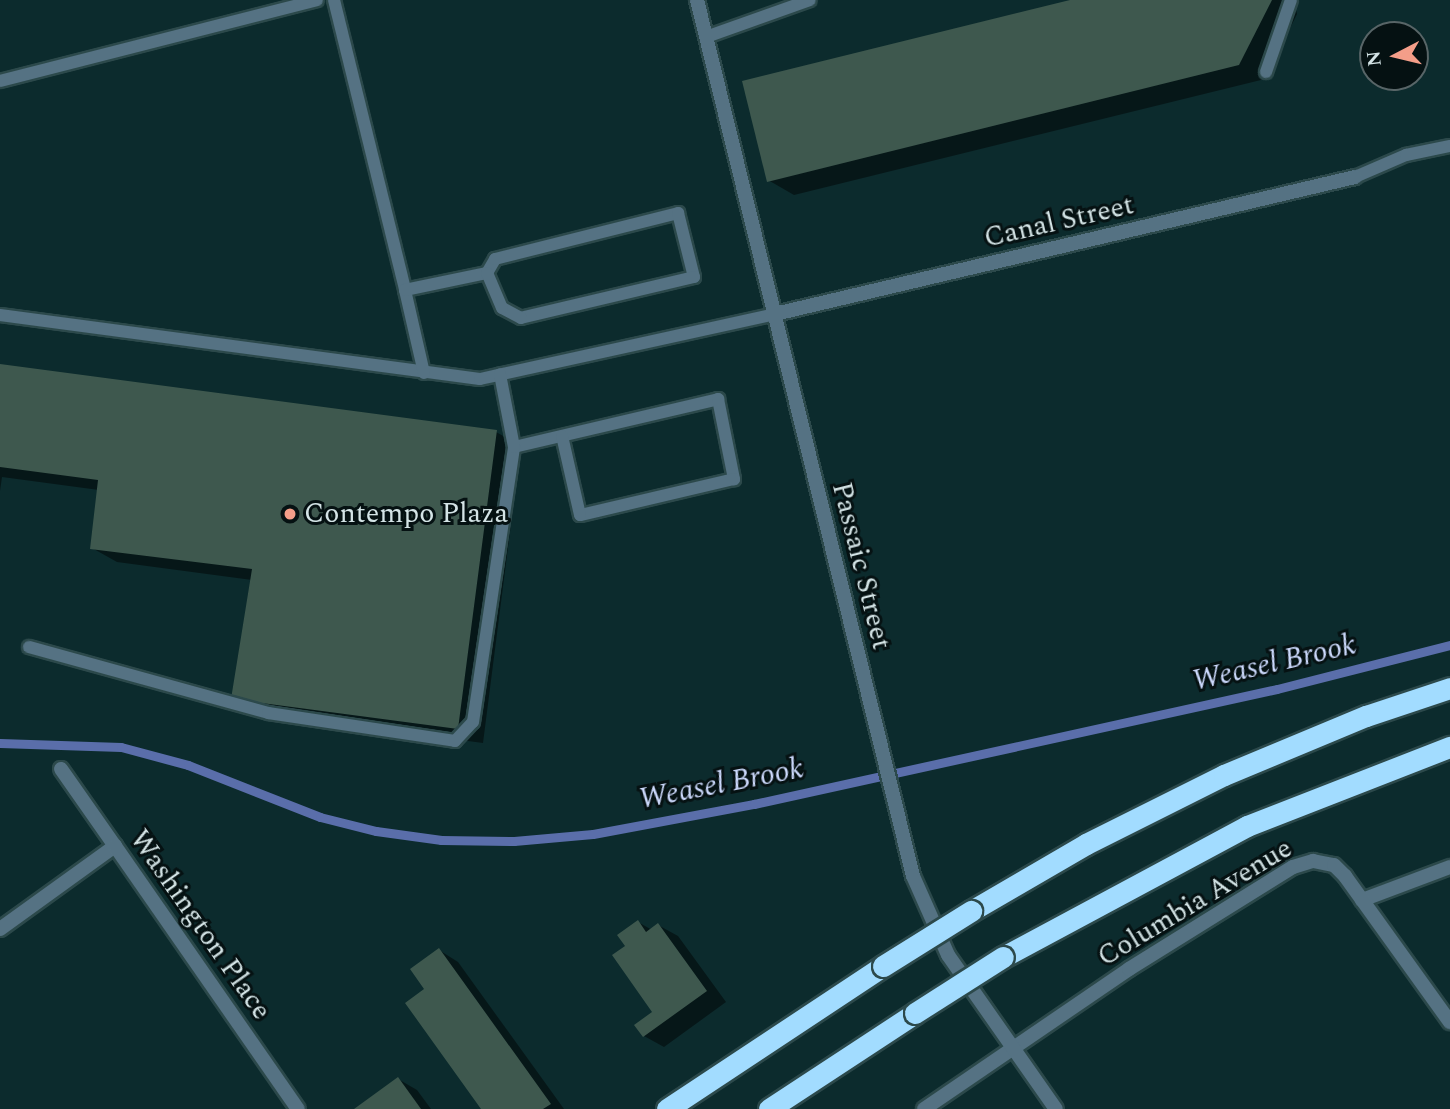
<!DOCTYPE html>
<html>
<head>
<meta charset="utf-8">
<style>
  body { margin:0 }
  #map { position:relative; width:1450px; height:1109px; overflow:hidden; background:#0c2b2d; font-family:Spectral,serif }
  div>[style] { position:absolute }
  [style*='--x'] { left:calc(var(--x)*1px); top:calc(var(--y)*1px); width:calc(var(--w)*1px); rotate:calc(var(--a)*1deg) }
  .shadow>* { inset:0; background:#0007 }
  .stream>* { height:9px; margin:-4.5px; padding:0 4.5px; transform-origin:4.5px; border-radius:4.5px; background:#5a6eaa }
  .building>* { inset:0; background:#3e584e }
  .roads { filter:drop-shadow(2px 0 #2c494b) drop-shadow(-2px 0 #2c494b) drop-shadow(0 2px #2c494b) drop-shadow(0 -2px #2c494b) }
  .service>* { height:12px; margin:-6px; padding:0 6px; transform-origin:6px; border-radius:6px; background:#557283 }
  .minor>* { height:14px; margin:-7px; padding:0 7px; transform-origin:7px; border-radius:7px; background:#557283 }
  .tertiary>* { height:14px; margin:-7px; padding:0 7px; transform-origin:7px; border-radius:7px; background:#557283 }
  .motorway>* { height:21px; margin:-10.5px; padding:0 10.5px; transform-origin:10.5px; border-radius:10.5px; background:#a2dcff }
  .bridges { filter:drop-shadow(2px 0 #2c494b) drop-shadow(-2px 0 #2c494b) drop-shadow(0 2px #2c494b) drop-shadow(0 -2px #2c494b) }
  .motorway-bridge>* { height:21px; margin:-10.5px; padding:0 10.5px; transform-origin:10.5px; border-radius:10.5px; background:#a2dcff }
  .dots>* { width:19px; height:19px; translate:-50% -50%; box-sizing:border-box; border:4px solid #051112; border-radius:50% }
  span { translate:-50% -50%; white-space:nowrap; text-align:center; line-height:1.15; -webkit-text-stroke:6px #051112; paint-order:stroke }
  .street-label { font-size:28px; color:#d4e4e6 }
  .poi-label { font-size:28px; color:#d4e4e6 }
  .left { translate:0 -50%; text-align:left }
  .water-label { font-size:30px; color:#ccd9fc; font-style:italic }
  .north { position:absolute; left:1359px; top:21px; width:70px; height:70px; box-sizing:border-box; background:#051112; border:2px solid #586567; border-radius:50%; rotate:263deg; font-size:19px; font-weight:700; line-height:28px; text-align:center; color:#d4e4e6 }
  .north::after { content:''; display:block; margin:auto; width:24px; height:32px; background:#f49e89; clip-path:polygon(50% 0,100% 100%,50% 72%,0 100%) }
</style>
</head>
<body>
<div id="map">
  <div class="shadow">
    <div style="clip-path:polygon(1077px 0,1294px 0,1297px 14px,1265px 79px,794px 195px,768px 180px)"></div>
    <div style="clip-path:polygon(0 366px,496px 432px,521px 446px,483px 743px,258px 713px,233px 698px,252px 580px,117px 562px,92px 548px,99px 490px,2px 477px,0 491px)"></div>
    <div style="clip-path:polygon(638px 922px,652px 930px,658px 925px,678px 936px,726px 1002px,664px 1047px,644px 1036px,654px 1012px,627px 947px)"></div>
    <div style="clip-path:polygon(439px 950px,458px 962px,564px 1109px,483px 1109px,427px 990px)"></div>
    <div style="clip-path:polygon(398px 1079px,417px 1090px,431px 1109px,357px 1109px)"></div>
  </div>
  <div class="stream">
    <div style="--x:0;--y:743;--w:121;--a:1.9"></div>
    <div style="--x:121;--y:747;--w:69;--a:15"></div>
    <div style="--x:188;--y:765;--w:142;--a:21.5"></div>
    <div style="--x:320;--y:817;--w:58;--a:14"></div>
    <div style="--x:376;--y:831;--w:66;--a:7.9"></div>
    <div style="--x:441;--y:840;--w:73;--a:0.8"></div>
    <div style="--x:514;--y:841;--w:79;--a:-5.1"></div>
    <div style="--x:593;--y:834;--w:164;--a:-10.6"></div>
    <div style="--x:754;--y:804;--w:535;--a:-12.4"></div>
    <div style="--x:1277;--y:689;--w:179;--a:-14.3"></div>
  </div>
  <div class="building">
    <div style="clip-path:polygon(1070px 0,1272px 0,1239px 65px,767px 182px,742px 81px)"></div>
    <div style="clip-path:polygon(0 364px,497px 430px,458px 729px,231px 699px,252px 569px,90px 549px,98px 480px,0 467px)"></div>
    <div style="clip-path:polygon(638px 920px,646px 932px,658px 923px,707px 991px,643px 1037px,634px 1025px,652px 1012px,612px 955px,625px 946px,617px 935px)"></div>
    <div style="clip-path:polygon(439px 948px,551px 1104px,543px 1109px,481px 1109px,405px 1003px,424px 989px,410px 969px)"></div>
    <div style="clip-path:polygon(398px 1077px,421px 1109px,354px 1109px)"></div>
  </div>
  <div class="roads">
    <div class="service">
      <div style="--x:334;--y:0;--w:299;--a:76.2"></div>
      <div style="--x:706;--y:37;--w:110;--a:-19.6"></div>
      <div style="--x:1266;--y:72;--w:76;--a:-70.9"></div>
      <div style="--x:0;--y:81;--w:327;--a:-14.3"></div>
      <div style="--x:1355;--y:177;--w:56;--a:-23.3"></div>
      <div style="--x:1406;--y:155;--w:45;--a:-11.6"></div>
      <div style="--x:0;--y:315;--w:484;--a:7.6"></div>
      <div style="--x:480;--y:379;--w:302;--a:-12.4"></div>
      <div style="--x:424;--y:373;--w:85;--a:-102.9"></div>
      <div style="--x:405;--y:290;--w:84;--a:-11.7"></div>
      <div style="--x:487;--y:273;--w:16;--a:-60"></div>
      <div style="--x:495;--y:259;--w:189;--a:-14.1"></div>
      <div style="--x:678;--y:213;--w:66;--a:76"></div>
      <div style="--x:694;--y:277;--w:178;--a:166.7"></div>
      <div style="--x:521;--y:318;--w:21;--a:-152"></div>
      <div style="--x:502;--y:308;--w:38;--a:-113"></div>
      <div style="--x:514;--y:447;--w:210;--a:-13.2"></div>
      <div style="--x:718;--y:399;--w:82;--a:78.7"></div>
      <div style="--x:734;--y:479;--w:158;--a:166.8"></div>
      <div style="--x:580;--y:515;--w:81;--a:-102.8"></div>
      <div style="--x:29;--y:647;--w:248;--a:15.4"></div>
      <div style="--x:268;--y:713;--w:189;--a:8.5"></div>
      <div style="--x:455;--y:741;--w:26;--a:-47"></div>
      <div style="--x:473;--y:722;--w:278;--a:-81.5"></div>
      <div style="--x:514;--y:447;--w:74;--a:-100.9"></div>
    </div>
    <div class="minor">
      <div style="--x:775;--y:314;--w:596;--a:-13.29"></div>
      <div style="--x:61;--y:769;--w:94;--a:55"></div>
      <div style="--x:1362;--y:900;--w:94;--a:-20.6"></div>
      <div style="--x:924;--y:1109;--w:248;--a:-34.3"></div>
      <div style="--x:1129;--y:969;--w:193;--a:-31.9"></div>
      <div style="--x:1293;--y:867;--w:21;--a:-17"></div>
      <div style="--x:1313;--y:861;--w:21;--a:11"></div>
      <div style="--x:1334;--y:865;--w:16;--a:45"></div>
      <div style="--x:1345;--y:876;--w:180;--a:54.3"></div>
    </div>
    <div class="tertiary">
      <div style="--x:697;--y:0;--w:902;--a:76.15"></div>
      <div style="--x:913;--y:876;--w:86;--a:66.1"></div>
      <div style="--x:948;--y:955;--w:188;--a:55"></div>
      <div style="--x:0;--y:929;--w:142;--a:-35.8"></div>
      <div style="--x:115;--y:846;--w:320;--a:55.2"></div>
    </div>
    <div class="motorway">
      <div style="--x:971;--y:911;--w:133;--a:-30.2"></div>
      <div style="--x:1086;--y:844;--w:154;--a:-26.6"></div>
      <div style="--x:1224;--y:775;--w:154;--a:-22.6"></div>
      <div style="--x:1366;--y:716;--w:89;--a:-18.4"></div>
      <div style="--x:1003;--y:957;--w:277;--a:-28.2"></div>
      <div style="--x:1247;--y:826;--w:218;--a:-21.3"></div>
      <div style="--x:667;--y:1109;--w:259;--a:-33.5"></div>
      <div style="--x:769;--y:1109;--w:175;--a:-33.3"></div>
    </div>
  </div>
  <div class="bridges">
    <div class="motorway-bridge">
      <div style="--x:883;--y:966;--w:104;--a:-32"></div>
      <div style="--x:915;--y:1013;--w:104;--a:-32.5"></div>
    </div>
  </div>
  <div class="dots">
    <div style="left:290px;top:514px;background:#f49e89"></div>
  </div>
  <div class="street-label">
    <span style="left:1059px;top:222px;rotate:-13deg">Canal Street</span>
    <span style="left:861px;top:566px;rotate:76deg">Passaic Street</span>
    <span style="left:1195px;top:903px;rotate:-31deg">Columbia Avenue</span>
    <span style="left:200px;top:925px;rotate:55deg">Washington Place</span>
  </div>
  <div class="poi-label">
    <span class="left" style="left:304px;top:514px">Contempo Plaza</span>
  </div>
  <div class="water-label">
    <span style="left:1274px;top:663px;rotate:-13deg">Weasel Brook</span>
    <span style="left:721px;top:784px;rotate:-11deg">Weasel Brook</span>
  </div>
  <div class="north">N</div>
</div>
</body>
</html>
